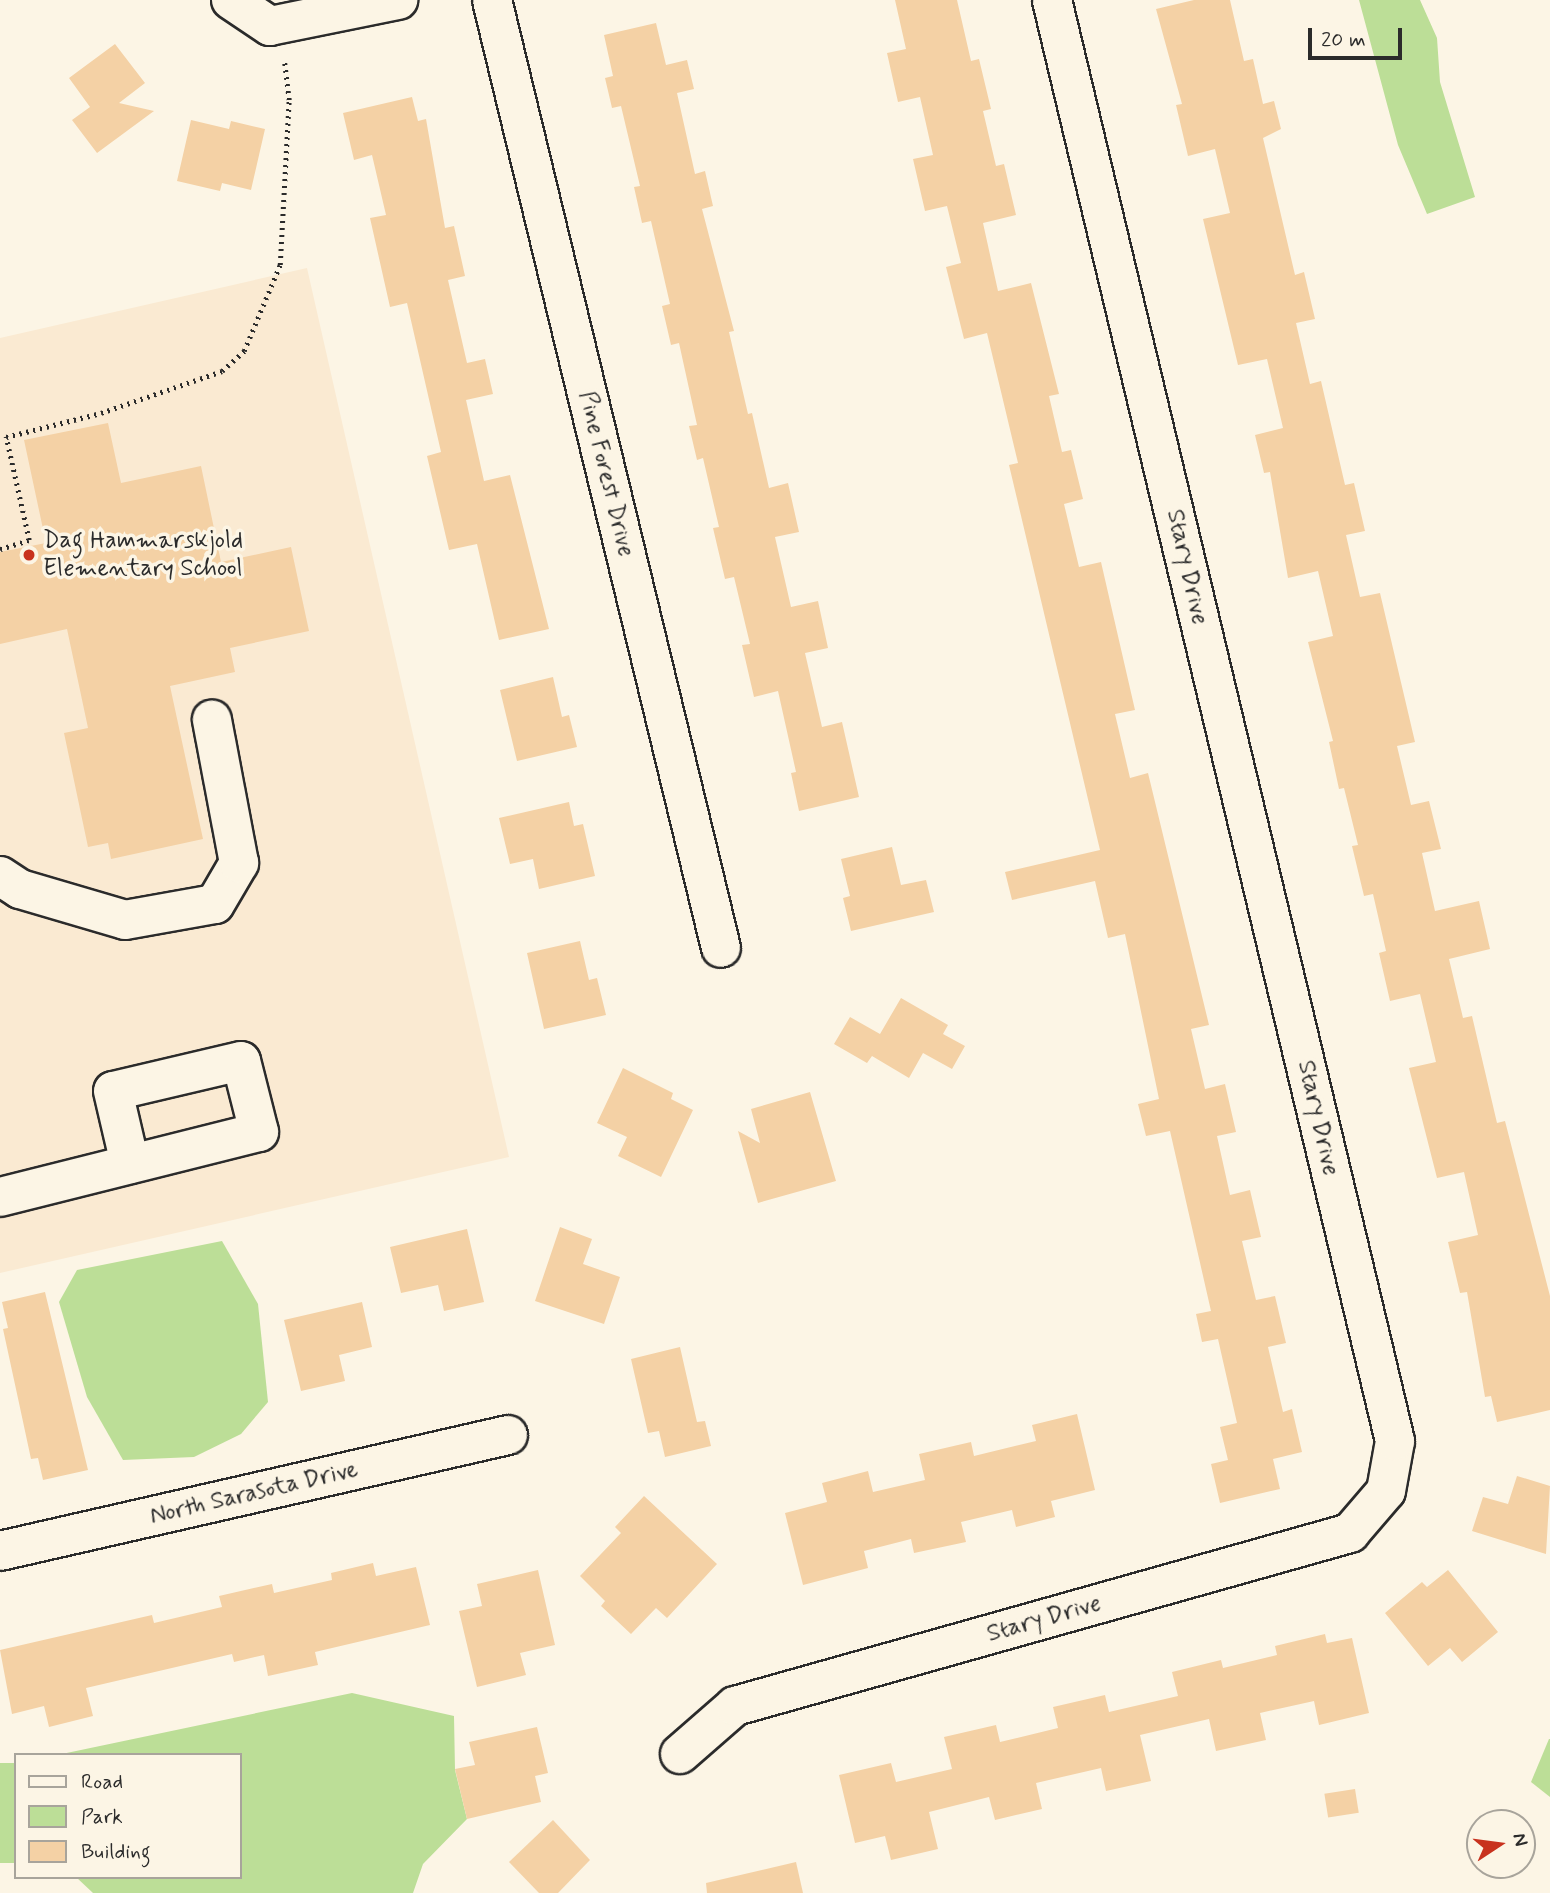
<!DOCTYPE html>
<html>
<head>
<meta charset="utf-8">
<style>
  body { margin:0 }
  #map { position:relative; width:1550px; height:1893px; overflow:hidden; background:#fcf5e5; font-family:Mynerve,sans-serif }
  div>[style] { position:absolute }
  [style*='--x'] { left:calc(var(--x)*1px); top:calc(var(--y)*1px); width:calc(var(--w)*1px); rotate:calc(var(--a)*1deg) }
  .built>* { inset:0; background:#faead2 }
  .green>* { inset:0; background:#bcde97; transform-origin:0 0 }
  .building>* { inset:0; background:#f4d1a5; transform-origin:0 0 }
  .path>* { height:4.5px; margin-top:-2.25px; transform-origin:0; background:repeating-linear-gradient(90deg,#2b2b2b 0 2px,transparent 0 7px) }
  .roads { filter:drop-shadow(2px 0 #2b2b2b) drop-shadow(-2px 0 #2b2b2b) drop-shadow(0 2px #2b2b2b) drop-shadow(0 -2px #2b2b2b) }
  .minor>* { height:38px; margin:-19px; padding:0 19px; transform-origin:19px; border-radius:19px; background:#fcf5e5 }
  .dots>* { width:19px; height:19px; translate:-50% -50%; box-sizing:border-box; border:4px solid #fcf5e5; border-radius:50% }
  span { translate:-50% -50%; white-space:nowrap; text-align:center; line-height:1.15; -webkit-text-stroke:7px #fcf5e5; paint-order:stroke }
  .street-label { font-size:24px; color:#2b2b2b }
  .poi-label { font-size:24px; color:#2b2b2b }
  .left { translate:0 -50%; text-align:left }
  .legend { position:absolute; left:14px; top:1753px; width:228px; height:126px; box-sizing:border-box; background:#fcf5e5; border:2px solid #a8a49b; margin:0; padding:9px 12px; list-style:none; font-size:21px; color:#2b2b2b }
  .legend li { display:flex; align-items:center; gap:14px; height:35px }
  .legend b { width:35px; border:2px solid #a8a49b }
  .north { position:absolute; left:1466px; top:1809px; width:70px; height:70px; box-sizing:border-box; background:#fcf5e5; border:2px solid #a8a49b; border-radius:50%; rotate:77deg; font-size:19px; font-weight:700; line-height:28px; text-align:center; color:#2b2b2b }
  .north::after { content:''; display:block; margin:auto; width:24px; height:32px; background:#c8321e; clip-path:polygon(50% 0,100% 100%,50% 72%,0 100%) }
  .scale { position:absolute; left:1308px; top:28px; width:94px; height:32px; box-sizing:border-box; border:4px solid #2b2b2b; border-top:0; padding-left:9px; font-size:21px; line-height:24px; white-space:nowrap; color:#2b2b2b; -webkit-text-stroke:5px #fcf5e5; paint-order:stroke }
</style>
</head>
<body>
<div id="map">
  <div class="built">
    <div style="clip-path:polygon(307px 268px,509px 1157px,0 1273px,0 338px)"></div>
  </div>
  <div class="green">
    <div style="clip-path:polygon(1359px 0,1420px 0,1437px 38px,1440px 82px,1475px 197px,1427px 214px,1398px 145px)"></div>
    <div style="clip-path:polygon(222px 1241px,258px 1304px,268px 1402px,241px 1434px,194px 1457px,123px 1460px,87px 1397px,59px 1302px,77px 1270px)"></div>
    <div style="clip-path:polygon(352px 1693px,454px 1716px,455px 1770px,467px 1819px,423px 1864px,413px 1893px,93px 1893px,76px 1877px,240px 1877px,240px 1755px,57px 1755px)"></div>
    <div style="clip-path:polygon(1549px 1739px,1550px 1739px,1550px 1797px,1531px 1782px)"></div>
    <div style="left:16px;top:1763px;width:100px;height:16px;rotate:90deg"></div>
  </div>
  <div class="building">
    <div style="clip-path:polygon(895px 0,957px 0,971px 61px,979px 59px,991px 109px,983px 111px,996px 166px,1004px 164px,1016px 215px,983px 223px,998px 291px,1031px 283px,1059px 394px,1049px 396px,1062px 452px,1071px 450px,1083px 499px,1064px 504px,1079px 567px,1101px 562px,1135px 710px,1115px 714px,1130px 778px,1148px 773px,1209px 1025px,1191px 1029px,1205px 1089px,1225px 1084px,1236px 1132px,1217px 1136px,1230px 1195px,1250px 1190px,1261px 1237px,1242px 1241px,1256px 1300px,1275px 1296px,1286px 1343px,1268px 1347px,1283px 1412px,1292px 1409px,1302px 1452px,1273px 1459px,1280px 1489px,1220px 1503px,1211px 1464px,1228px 1460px,1220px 1427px,1237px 1423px,1218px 1339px,1202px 1342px,1196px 1314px,1211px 1311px,1170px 1131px,1146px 1136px,1138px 1104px,1159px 1099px,1125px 934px,1108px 938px,1095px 881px,1012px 900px,1005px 872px,1100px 850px,1009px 465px,1018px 463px,987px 333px,964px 339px,946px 267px,961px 263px,947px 206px,925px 211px,913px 159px,933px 155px,920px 97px,898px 102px,887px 53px,906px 49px)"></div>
    <div style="clip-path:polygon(1194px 0,1230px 0,1244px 61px,1253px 59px,1263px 104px,1274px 101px,1281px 129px,1263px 138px,1295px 275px,1304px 272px,1315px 319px,1296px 323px,1310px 384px,1321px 381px,1345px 485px,1354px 483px,1365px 531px,1346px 535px,1360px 597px,1380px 593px,1415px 742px,1397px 746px,1411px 805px,1429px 801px,1441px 849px,1422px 853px,1435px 911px,1479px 901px,1490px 949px,1449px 959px,1463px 1018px,1472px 1016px,1497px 1123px,1505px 1121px,1550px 1296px,1550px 1410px,1497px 1422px,1491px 1396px,1485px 1397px,1467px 1292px,1460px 1293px,1448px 1242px,1478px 1235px,1464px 1172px,1437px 1178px,1409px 1068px,1436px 1062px,1420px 994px,1390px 1001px,1379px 953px,1386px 951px,1373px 894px,1364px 896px,1352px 846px,1358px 845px,1344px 788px,1339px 789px,1329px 742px,1333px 741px,1308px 642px,1333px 636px,1318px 571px,1288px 578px,1270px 472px,1264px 473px,1255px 435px,1283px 428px,1267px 359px,1238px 365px,1203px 219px,1230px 213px,1215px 149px,1188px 156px,1176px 105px,1182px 104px,1156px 9px)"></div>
    <div style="clip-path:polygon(656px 23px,666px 65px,687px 60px,694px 89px,677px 93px,695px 174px,705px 171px,713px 206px,702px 209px,734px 331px,729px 332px,748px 414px,752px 413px,769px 488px,788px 483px,799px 532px,775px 537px,791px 607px,818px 601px,828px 648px,805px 653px,822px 727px,842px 722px,859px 797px,799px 811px,791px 773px,796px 772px,778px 691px,754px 697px,742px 645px,750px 644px,734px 577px,725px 579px,713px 528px,719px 527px,703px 458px,697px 460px,689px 426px,697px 425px,679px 343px,671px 345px,662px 306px,670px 304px,651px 221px,642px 223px,634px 187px,640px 186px,621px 106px,612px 108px,605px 78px,613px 76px,604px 35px)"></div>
    <div style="clip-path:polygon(115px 44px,145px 83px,119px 103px,154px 111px,97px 153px,72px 120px,90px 107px,69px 78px)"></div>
    <div style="clip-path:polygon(412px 97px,418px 121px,426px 119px,445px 228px,454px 226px,465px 276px,448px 280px,467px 363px,485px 359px,493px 394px,466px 400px,484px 481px,510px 475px,549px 629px,499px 640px,477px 544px,449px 550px,427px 456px,441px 452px,407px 303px,390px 307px,370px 218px,386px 215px,372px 155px,354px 160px,343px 113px)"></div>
    <div style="clip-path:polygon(191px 120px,229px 129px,231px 121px,265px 129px,251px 190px,222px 183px,220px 191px,177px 181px)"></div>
    <div style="clip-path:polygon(108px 423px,121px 483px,201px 466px,221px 562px,291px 547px,309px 631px,230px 648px,235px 672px,170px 686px,203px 839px,111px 859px,108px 843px,88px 847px,64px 733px,88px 728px,67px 629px,0 644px,0 552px,46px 543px,24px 440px)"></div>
    <div style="clip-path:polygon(553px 677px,562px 717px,569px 715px,577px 747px,517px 761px,500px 690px)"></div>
    <div style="clip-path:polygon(569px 802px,574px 826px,583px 824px,595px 876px,539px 889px,533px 859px,510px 864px,499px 818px)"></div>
    <div style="clip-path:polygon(892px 847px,901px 885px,926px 880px,934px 912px,851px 931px,843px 898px,850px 896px,841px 859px)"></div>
    <div style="clip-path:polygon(580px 941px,589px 980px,597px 978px,606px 1015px,544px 1029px,527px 953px)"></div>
    <div style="clip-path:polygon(901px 998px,948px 1025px,943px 1034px,965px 1046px,952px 1069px,923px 1053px,909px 1078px,872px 1056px,867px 1063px,834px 1044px,850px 1017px,880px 1034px)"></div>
    <div style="clip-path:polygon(623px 1068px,673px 1093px,671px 1099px,693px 1110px,661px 1177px,618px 1156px,627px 1137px,597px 1123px)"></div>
    <div style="clip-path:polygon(810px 1092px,836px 1181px,758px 1203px,738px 1131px,760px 1143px,751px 1109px)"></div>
    <div style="clip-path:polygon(560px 1227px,592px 1239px,583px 1264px,620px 1277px,604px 1324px,535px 1301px)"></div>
    <div style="clip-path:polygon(467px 1229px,484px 1302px,444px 1311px,438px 1285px,401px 1293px,390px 1247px)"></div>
    <div style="clip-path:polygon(45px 1292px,88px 1470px,43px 1480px,38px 1458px,31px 1459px,19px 1403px,3px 1329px,8px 1328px,2px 1302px)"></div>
    <div style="clip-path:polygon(362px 1302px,372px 1347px,339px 1355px,345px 1381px,301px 1391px,284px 1320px)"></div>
    <div style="clip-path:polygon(680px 1347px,697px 1422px,705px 1421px,711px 1446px,665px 1457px,659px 1431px,648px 1433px,631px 1359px)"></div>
    <div style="clip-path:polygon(1077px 1414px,1095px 1490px,1051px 1501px,1055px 1517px,1016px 1527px,1012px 1510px,961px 1522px,966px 1542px,914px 1553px,911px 1539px,864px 1551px,868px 1568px,803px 1585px,785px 1513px,827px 1502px,822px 1483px,868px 1471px,873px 1492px,925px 1480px,919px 1454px,971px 1442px,974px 1456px,1036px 1441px,1032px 1425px)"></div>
    <div style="clip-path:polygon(1517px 1476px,1550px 1486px,1546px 1554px,1472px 1531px,1483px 1497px,1508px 1504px)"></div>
    <div style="clip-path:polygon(644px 1496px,717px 1564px,667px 1618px,656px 1608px,631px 1634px,601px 1606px,605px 1601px,580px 1576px,621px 1533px,615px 1527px)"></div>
    <div style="clip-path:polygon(373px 1563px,376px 1576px,416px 1567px,430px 1625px,315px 1652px,318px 1665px,268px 1676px,264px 1655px,234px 1662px,232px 1654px,86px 1688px,93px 1716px,49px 1727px,44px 1706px,12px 1714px,0 1650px,152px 1615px,154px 1623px,222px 1607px,219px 1596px,272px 1584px,274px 1593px,332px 1580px,331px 1573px)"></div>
    <div style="clip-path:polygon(538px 1570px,555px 1645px,520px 1653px,526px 1675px,477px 1687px,459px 1611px,482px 1606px,477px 1584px)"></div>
    <div style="clip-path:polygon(1448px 1570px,1498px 1632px,1462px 1662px,1450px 1648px,1428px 1666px,1385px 1613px,1422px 1582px,1427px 1587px)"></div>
    <div style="clip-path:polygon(1325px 1634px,1327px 1643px,1352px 1638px,1369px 1713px,1319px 1725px,1314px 1701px,1260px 1713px,1266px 1740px,1216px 1751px,1209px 1719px,1140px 1735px,1151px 1781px,1106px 1791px,1101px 1768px,1036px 1783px,1042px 1809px,995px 1820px,989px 1797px,929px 1812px,938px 1849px,891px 1860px,885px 1836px,855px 1843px,839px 1775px,891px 1763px,896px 1782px,952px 1769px,944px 1737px,996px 1725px,1000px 1742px,1058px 1728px,1053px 1707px,1105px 1695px,1109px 1712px,1178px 1696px,1172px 1672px,1221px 1660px,1223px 1668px,1277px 1655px,1275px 1646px)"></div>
    <div style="clip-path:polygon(537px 1727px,548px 1773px,535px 1776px,541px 1802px,467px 1819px,455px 1769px,475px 1765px,469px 1742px)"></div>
    <div style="left:1355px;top:1789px;width:24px;height:31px;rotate:81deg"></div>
    <div style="clip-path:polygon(553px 1820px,590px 1860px,558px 1893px,539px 1893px,509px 1862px)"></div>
    <div style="clip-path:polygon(796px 1862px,803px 1893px,707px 1893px,706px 1883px)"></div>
  </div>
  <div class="path">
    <div style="--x:0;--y:549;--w:30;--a:-17"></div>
    <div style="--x:29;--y:540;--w:106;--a:-102.6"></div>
    <div style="--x:6;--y:437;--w:98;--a:-14.2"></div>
    <div style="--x:101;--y:413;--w:128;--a:-19.1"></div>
    <div style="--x:222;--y:371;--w:30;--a:-42"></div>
    <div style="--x:244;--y:351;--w:93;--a:-67.3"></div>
    <div style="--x:280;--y:265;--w:165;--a:-86.9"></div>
    <div style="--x:289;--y:100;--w:41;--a:-97"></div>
  </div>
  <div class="roads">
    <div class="minor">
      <div style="--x:231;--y:0;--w:47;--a:33.7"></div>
      <div style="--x:270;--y:26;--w:131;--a:-11.5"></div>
      <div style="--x:492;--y:0;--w:975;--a:76.42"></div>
      <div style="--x:0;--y:876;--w:24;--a:33"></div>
      <div style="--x:20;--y:889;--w:109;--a:16.4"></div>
      <div style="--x:125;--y:920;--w:91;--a:-10.1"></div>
      <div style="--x:215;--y:904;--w:48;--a:-59.7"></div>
      <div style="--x:239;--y:863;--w:146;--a:-100.7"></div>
      <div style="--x:0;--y:1197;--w:267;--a:-14.1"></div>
      <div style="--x:259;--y:1132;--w:73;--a:-104.2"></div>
      <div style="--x:241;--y:1061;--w:131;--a:166.8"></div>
      <div style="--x:113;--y:1091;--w:75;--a:76.9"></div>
      <div style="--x:0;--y:1551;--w:521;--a:-12.86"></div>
      <div style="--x:680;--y:1754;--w:73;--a:-41.1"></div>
      <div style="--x:735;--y:1706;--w:639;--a:-15.71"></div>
      <div style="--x:1350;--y:1533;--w:55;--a:-49.4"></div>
      <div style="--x:1386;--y:1491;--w:51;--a:-79.8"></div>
      <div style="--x:1395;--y:1441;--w:1481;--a:-103.39"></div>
    </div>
  </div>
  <div class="dots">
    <div style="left:29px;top:555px;background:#c8321e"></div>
  </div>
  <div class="street-label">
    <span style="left:606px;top:474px;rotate:76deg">Pine Forest Drive</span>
    <span style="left:1187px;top:567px;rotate:77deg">Stary Drive</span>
    <span style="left:1318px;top:1118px;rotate:77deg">Stary Drive</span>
    <span style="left:254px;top:1493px;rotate:-13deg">North Sarasota Drive</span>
    <span style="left:1044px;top:1619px;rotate:-16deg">Stary Drive</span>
  </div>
  <div class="poi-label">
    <span class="left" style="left:43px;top:555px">Dag Hammarskjold<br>Elementary School</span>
  </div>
  <ul class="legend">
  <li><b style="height:9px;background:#fcf5e5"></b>Road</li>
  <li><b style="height:19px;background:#bcde97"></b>Park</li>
  <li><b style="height:19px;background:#f4d1a5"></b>Building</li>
  </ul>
  <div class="north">N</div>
  <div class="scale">20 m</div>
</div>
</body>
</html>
